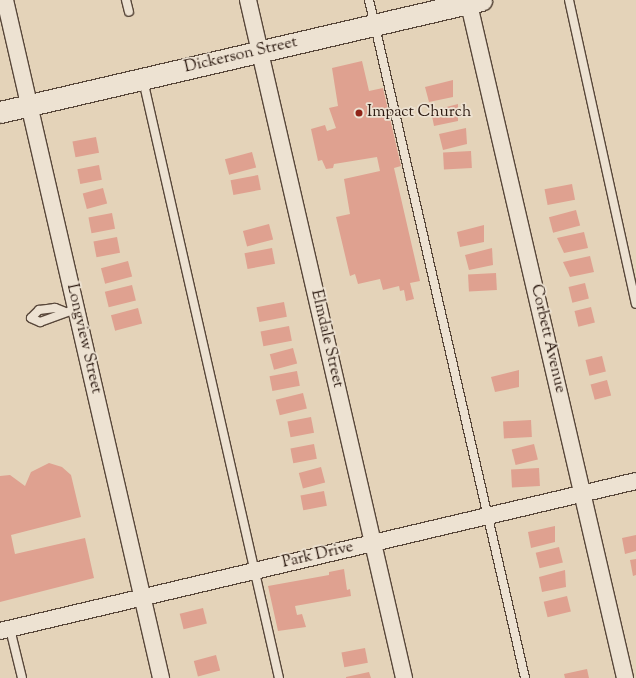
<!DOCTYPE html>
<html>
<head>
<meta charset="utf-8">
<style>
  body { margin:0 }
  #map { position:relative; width:636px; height:678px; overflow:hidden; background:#e4d3b9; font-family:"Sorts Mill Goudy",serif }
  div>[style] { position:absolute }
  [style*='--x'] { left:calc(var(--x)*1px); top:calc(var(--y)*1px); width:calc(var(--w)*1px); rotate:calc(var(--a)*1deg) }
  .building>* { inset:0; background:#dfa190; transform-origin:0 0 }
  .roads { filter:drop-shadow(1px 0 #58473a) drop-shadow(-1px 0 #58473a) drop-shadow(0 1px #58473a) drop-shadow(0 -1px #58473a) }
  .service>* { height:8px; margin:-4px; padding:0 4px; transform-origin:4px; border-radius:4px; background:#ede2d2 }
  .minor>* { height:16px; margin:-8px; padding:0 8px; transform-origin:8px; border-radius:8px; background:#ede2d2 }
  .tertiary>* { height:21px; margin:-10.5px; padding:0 10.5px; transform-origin:10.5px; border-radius:10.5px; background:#ede2d2 }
  .dots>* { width:11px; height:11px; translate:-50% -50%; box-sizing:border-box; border:2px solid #ede2d2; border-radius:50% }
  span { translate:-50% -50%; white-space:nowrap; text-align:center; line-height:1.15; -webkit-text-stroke:3.5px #ede2d2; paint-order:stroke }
  .street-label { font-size:16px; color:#2a180f }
  .poi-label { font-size:16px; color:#2a180f }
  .left { translate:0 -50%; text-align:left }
</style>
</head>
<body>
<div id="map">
  <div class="building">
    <div style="clip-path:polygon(362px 61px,369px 91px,383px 88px,401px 166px,394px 168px,420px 281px,410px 283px,414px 299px,406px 301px,404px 290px,400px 291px,399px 286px,383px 290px,380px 279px,358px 284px,355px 274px,350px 276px,336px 217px,350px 214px,344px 179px,380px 171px,377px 157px,334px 164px,333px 168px,326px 169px,322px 160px,318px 161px,311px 129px,325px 125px,327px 131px,336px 128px,329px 108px,338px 106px,332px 68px)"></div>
    <div style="clip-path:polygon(453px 80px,453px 97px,429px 102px,425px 87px)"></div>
    <div style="clip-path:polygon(458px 104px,458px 121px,434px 126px,431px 111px)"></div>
    <div style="clip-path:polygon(466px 128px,467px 144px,443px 150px,439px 134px)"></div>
    <div style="left:96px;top:137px;width:16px;height:24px;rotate:79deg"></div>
    <div style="left:471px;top:151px;width:17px;height:28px;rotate:87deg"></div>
    <div style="left:252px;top:152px;width:16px;height:28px;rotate:75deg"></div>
    <div style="left:99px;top:165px;width:15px;height:22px;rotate:79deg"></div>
    <div style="left:258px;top:175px;width:15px;height:28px;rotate:79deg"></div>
    <div style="left:572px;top:184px;width:16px;height:28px;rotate:79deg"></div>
    <div style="left:103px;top:188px;width:16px;height:21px;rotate:75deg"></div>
    <div style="left:576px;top:210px;width:16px;height:28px;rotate:75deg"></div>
    <div style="left:112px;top:213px;width:16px;height:24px;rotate:79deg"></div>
    <div style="left:269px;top:224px;width:16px;height:27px;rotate:75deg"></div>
    <div style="clip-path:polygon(484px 225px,484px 242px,460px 247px,457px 232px)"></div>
    <div style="clip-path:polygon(584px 232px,588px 248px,564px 253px,557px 238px)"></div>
    <div style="left:117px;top:237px;width:16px;height:24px;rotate:79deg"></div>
    <div style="left:272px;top:248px;width:16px;height:28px;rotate:79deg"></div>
    <div style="clip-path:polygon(492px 248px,493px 265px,469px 270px,465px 255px)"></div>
    <div style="clip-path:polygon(590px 256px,594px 272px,570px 277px,563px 262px)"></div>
    <div style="left:128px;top:261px;width:16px;height:28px;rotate:75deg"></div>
    <div style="left:496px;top:273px;width:17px;height:28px;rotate:87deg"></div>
    <div style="left:585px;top:283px;width:16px;height:17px;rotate:76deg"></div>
    <div style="left:132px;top:285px;width:16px;height:28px;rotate:76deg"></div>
    <div style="left:284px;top:302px;width:15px;height:28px;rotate:79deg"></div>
    <div style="left:591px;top:307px;width:16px;height:17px;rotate:76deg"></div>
    <div style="left:138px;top:308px;width:16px;height:28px;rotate:75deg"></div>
    <div style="left:289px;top:326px;width:15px;height:29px;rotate:79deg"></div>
    <div style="left:293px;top:348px;width:16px;height:24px;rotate:75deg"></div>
    <div style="left:602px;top:356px;width:16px;height:17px;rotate:76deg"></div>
    <div style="clip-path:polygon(519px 370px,519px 387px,495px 392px,491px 377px)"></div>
    <div style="left:297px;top:371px;width:15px;height:28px;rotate:79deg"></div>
    <div style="left:607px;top:380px;width:16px;height:17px;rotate:75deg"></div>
    <div style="left:303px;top:393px;width:16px;height:28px;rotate:76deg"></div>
    <div style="left:311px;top:417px;width:16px;height:24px;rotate:79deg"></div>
    <div style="left:531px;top:420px;width:17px;height:28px;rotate:87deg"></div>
    <div style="left:314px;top:444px;width:15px;height:24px;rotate:79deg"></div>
    <div style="left:534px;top:444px;width:16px;height:23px;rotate:76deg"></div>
    <div style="clip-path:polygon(49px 463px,62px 467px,71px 475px,81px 517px,11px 535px,15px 554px,85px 538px,94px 578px,0 602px,0 476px,10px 475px,25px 486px,31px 472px)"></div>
    <div style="left:321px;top:467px;width:16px;height:23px;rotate:75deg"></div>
    <div style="left:539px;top:468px;width:18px;height:28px;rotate:87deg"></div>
    <div style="left:324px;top:491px;width:15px;height:24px;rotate:79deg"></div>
    <div style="clip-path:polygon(555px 526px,555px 542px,531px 548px,528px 532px)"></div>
    <div style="clip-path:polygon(636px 535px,636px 551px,625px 554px,622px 538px)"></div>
    <div style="left:559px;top:547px;width:16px;height:24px;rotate:76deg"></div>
    <div style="clip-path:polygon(636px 559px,636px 575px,633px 576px,630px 560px)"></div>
    <div style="clip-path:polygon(344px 569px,347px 590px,350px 589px,351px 596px,295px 606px,297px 615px,302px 614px,306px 627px,278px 631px,268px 586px,329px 575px,329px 572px)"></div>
    <div style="clip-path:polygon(565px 570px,566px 587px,542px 592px,539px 577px)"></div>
    <div style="left:567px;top:596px;width:16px;height:24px;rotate:76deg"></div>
    <div style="left:203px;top:608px;width:16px;height:24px;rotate:76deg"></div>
    <div style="left:365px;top:648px;width:15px;height:24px;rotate:79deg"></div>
    <div style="left:216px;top:655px;width:16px;height:23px;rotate:75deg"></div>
    <div style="clip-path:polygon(587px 669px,589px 678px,565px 678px,564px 674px)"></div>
    <div style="clip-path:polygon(369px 672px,371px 678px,346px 678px,346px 677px)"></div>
  </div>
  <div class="roads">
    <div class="service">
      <div style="--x:126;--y:0;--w:12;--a:76"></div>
      <div style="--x:369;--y:0;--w:696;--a:77.04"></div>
      <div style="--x:569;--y:0;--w:311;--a:77.6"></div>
      <div style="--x:143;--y:80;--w:613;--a:77.19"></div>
      <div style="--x:63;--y:311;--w:9;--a:-159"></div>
      <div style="--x:55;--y:308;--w:16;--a:173"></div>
      <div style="--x:39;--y:310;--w:11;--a:135"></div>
      <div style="--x:31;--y:318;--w:10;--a:24"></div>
      <div style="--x:40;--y:322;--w:38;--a:-20"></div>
      <div style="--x:10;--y:629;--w:50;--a:76.2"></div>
    </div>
    <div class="minor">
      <div style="--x:5;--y:0;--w:696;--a:77.04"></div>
      <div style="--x:248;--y:0;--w:696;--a:77.04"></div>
      <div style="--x:468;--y:0;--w:696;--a:76.96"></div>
      <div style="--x:0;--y:631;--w:653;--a:-13.27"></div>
    </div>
    <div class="tertiary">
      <div style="--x:0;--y:112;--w:494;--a:-13.1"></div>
    </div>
  </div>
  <div class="dots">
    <div style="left:359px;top:113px;background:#8f2418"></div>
  </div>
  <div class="street-label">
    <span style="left:241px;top:56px;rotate:-13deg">Dickerson Street</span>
    <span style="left:83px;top:339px;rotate:77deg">Longview Street</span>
    <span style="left:326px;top:339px;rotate:77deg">Elmdale Street</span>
    <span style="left:547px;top:339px;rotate:77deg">Corbett Avenue</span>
    <span style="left:318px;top:556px;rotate:-13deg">Park Drive</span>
  </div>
  <div class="poi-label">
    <span class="left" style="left:367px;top:113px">Impact Church</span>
  </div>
</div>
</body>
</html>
